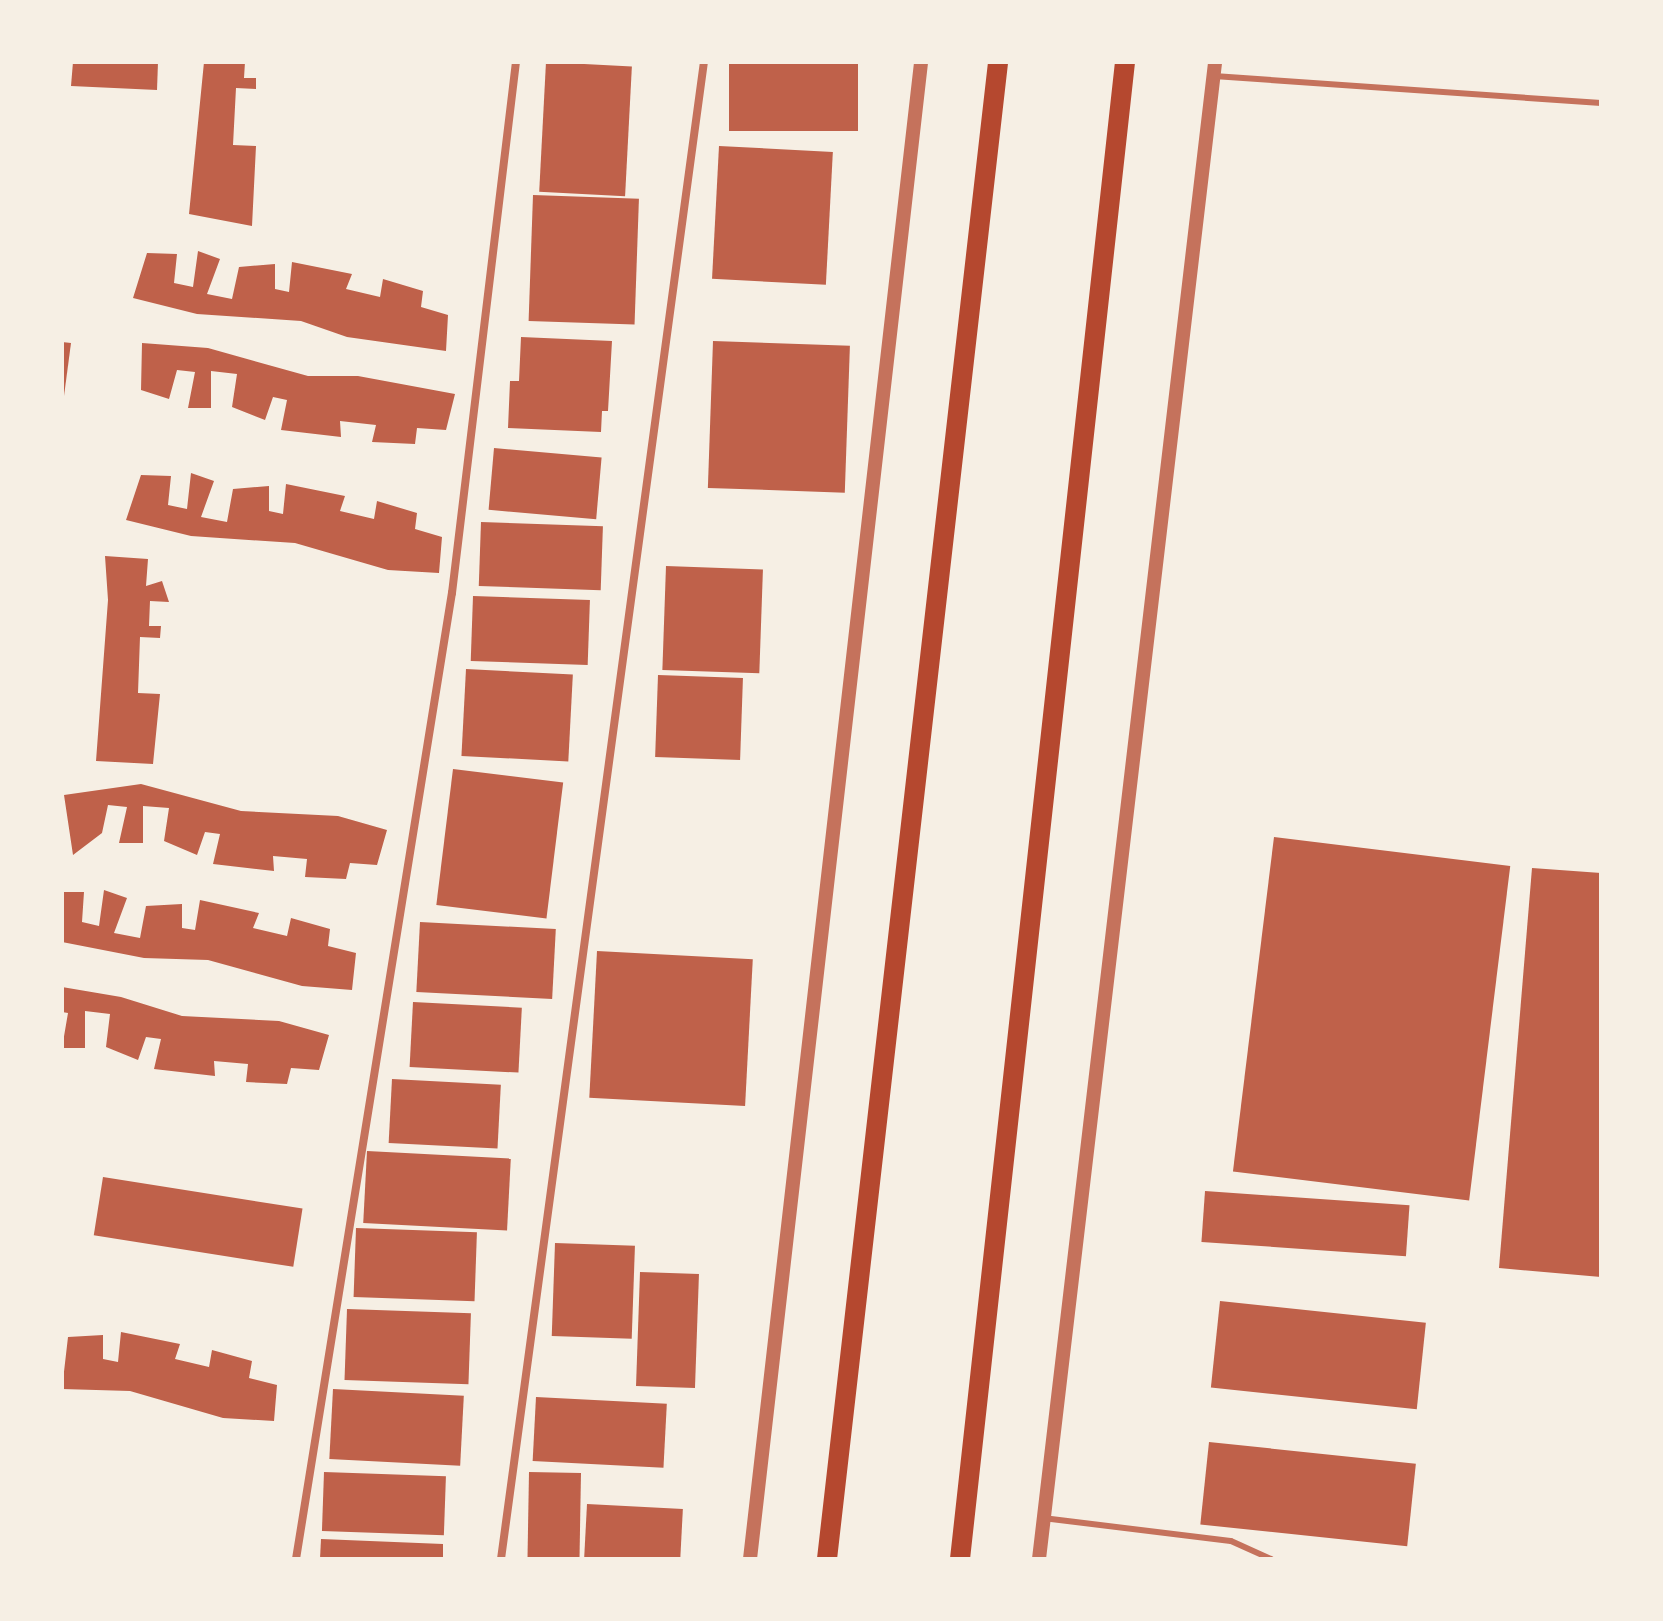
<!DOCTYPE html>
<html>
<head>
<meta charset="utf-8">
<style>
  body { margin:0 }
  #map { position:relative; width:1663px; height:1621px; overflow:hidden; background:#f6efe4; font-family:Poppins,sans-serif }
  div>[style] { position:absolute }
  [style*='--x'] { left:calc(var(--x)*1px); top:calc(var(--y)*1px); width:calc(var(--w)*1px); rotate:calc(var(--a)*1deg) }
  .building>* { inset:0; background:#bf614a; transform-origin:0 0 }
  .service>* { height:6px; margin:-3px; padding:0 3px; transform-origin:3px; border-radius:3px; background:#c5725c }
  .minor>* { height:8px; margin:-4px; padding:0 4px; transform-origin:4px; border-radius:4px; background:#c5725c }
  .tertiary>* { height:14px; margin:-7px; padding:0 7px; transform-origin:7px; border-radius:7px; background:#c5725c }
  .primary>* { height:20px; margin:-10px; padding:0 10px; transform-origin:10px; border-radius:10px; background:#b5482f }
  span { translate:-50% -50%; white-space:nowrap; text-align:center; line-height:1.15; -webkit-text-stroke:6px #f6efe4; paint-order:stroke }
  .frame { position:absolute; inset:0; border:64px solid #f6efe4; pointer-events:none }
</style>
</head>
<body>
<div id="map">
  <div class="building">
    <div style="clip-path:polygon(73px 62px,158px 62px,157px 90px,71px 86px)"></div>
    <div style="clip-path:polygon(204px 62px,245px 62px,244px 78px,256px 78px,256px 89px,236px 88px,233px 145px,256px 146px,252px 226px,189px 214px)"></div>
    <div style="left:546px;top:62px;width:86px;height:130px;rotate:3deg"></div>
    <div style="left:729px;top:62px;width:129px;height:69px"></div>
    <div style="left:719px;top:146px;width:114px;height:133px;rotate:3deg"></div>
    <div style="left:533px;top:195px;width:106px;height:126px;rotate:2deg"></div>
    <div style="clip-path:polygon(198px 251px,220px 259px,207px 294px,232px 299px,239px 267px,275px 264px,275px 289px,289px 292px,292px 262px,352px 274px,346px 289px,380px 297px,383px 279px,423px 291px,421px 307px,448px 315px,446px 351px,347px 337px,301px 321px,197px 314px,133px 298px,147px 253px,177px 254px,174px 283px,193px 287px)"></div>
    <div style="clip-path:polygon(521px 337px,612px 341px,608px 411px,602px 411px,601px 432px,508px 428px,510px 381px,519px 381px)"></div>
    <div style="left:713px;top:341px;width:137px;height:147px;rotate:2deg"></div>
    <div style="clip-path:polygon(62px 342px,71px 343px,64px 396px,62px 396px)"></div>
    <div style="clip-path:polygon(142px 343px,208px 348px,308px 376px,358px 376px,455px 394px,446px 430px,417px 428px,415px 444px,372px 442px,376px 425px,340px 421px,341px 437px,281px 430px,287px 400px,273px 397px,265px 420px,232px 407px,237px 374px,211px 371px,211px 408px,188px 408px,195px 372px,177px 370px,169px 399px,141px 390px)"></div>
    <div style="left:494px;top:448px;width:108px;height:62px;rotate:5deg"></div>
    <div style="clip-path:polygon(191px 473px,214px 481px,201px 517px,227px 522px,233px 489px,269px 486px,269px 511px,283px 514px,286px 484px,345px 496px,340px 511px,374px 519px,377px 501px,417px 513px,415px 529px,442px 537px,439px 573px,388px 570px,295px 543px,191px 536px,126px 520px,141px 475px,171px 476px,168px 505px,187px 509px)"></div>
    <div style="left:481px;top:522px;width:122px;height:64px;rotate:2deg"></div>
    <div style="clip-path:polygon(105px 556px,148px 559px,146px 586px,162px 581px,169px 602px,150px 601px,149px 626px,161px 626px,160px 638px,140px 637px,138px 693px,160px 694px,153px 764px,96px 761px,108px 600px)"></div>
    <div style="left:666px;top:566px;width:97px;height:104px;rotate:2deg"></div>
    <div style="left:473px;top:596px;width:117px;height:65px;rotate:2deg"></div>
    <div style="left:466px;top:669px;width:107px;height:87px;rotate:3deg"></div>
    <div style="left:658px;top:675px;width:85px;height:82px;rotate:2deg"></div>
    <div style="left:453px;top:769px;width:111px;height:137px;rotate:7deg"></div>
    <div style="clip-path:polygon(141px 784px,241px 811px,338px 816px,387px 830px,377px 865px,350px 863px,346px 879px,305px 877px,307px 859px,273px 856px,274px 871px,213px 864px,220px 834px,205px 832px,197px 855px,164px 841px,169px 808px,143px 806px,143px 843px,119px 843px,127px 807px,108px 805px,102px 833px,73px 855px,64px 795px)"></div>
    <div style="left:1274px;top:837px;width:238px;height:337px;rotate:7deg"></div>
    <div style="clip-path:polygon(1532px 868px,1601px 873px,1601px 1277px,1499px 1268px)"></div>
    <div style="clip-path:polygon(104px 890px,127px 898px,114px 933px,140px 938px,146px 906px,182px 904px,182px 928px,195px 930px,200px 900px,259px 913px,253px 928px,287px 936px,291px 918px,330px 929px,328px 946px,356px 953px,352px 990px,302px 986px,208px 960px,144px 958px,62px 942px,62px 892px,84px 892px,82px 922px,99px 926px)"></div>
    <div style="left:420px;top:922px;width:136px;height:70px;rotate:3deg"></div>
    <div style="left:597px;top:951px;width:156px;height:147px;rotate:3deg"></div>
    <div style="clip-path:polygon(62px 987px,121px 997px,182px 1016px,279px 1021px,329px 1035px,319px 1070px,291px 1068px,287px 1084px,246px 1082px,248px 1064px,214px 1061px,215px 1076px,154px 1069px,161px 1039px,146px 1037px,138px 1060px,106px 1047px,110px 1014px,85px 1011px,85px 1048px,62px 1048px,68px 1013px,62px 1012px)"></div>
    <div style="left:413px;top:1002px;width:109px;height:65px;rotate:3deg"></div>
    <div style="left:392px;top:1079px;width:109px;height:64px;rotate:3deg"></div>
    <div style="left:367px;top:1151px;width:144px;height:72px;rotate:3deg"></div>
    <div style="left:103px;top:1177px;width:202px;height:59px;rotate:9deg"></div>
    <div style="left:1205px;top:1191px;width:205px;height:51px;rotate:4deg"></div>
    <div style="left:356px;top:1228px;width:121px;height:69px;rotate:2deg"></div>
    <div style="left:555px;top:1243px;width:80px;height:93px;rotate:2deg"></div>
    <div style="left:640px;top:1272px;width:59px;height:114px;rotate:2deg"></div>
    <div style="left:1220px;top:1301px;width:207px;height:87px;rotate:6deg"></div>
    <div style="left:347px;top:1309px;width:124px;height:71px;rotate:2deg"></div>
    <div style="clip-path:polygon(121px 1332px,180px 1344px,175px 1359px,209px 1367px,212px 1350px,252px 1361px,249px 1378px,277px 1385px,274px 1421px,223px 1418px,130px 1391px,62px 1389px,68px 1337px,103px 1335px,103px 1359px,118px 1362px)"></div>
    <div style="left:333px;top:1389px;width:131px;height:70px;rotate:3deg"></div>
    <div style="left:536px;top:1397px;width:131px;height:64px;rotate:3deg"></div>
    <div style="left:1209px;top:1442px;width:208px;height:83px;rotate:6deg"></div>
    <div style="left:324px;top:1472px;width:122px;height:59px;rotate:2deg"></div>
    <div style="left:529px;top:1472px;width:52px;height:87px;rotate:1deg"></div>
    <div style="left:587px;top:1504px;width:96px;height:55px;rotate:3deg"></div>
    <div style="clip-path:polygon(321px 1539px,443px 1544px,443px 1559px,320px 1559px)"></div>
  </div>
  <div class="service">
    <div style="--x:1214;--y:76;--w:388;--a:4"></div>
    <div style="--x:1043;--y:1518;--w:189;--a:7"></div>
    <div style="--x:1231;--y:1541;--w:44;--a:24.2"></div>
  </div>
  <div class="minor">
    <div style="--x:296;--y:1559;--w:979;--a:-80.83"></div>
    <div style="--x:452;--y:593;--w:535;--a:-83.13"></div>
    <div style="--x:501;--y:1559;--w:1511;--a:-82.28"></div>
  </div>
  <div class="tertiary">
    <div style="--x:750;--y:1559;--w:1507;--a:-83.48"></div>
    <div style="--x:1039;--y:1559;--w:1507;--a:-83.29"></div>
  </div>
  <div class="primary">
    <div style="--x:827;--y:1559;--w:1507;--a:-83.48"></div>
    <div style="--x:960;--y:1559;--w:1506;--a:-83.71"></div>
  </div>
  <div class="frame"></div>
</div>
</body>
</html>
